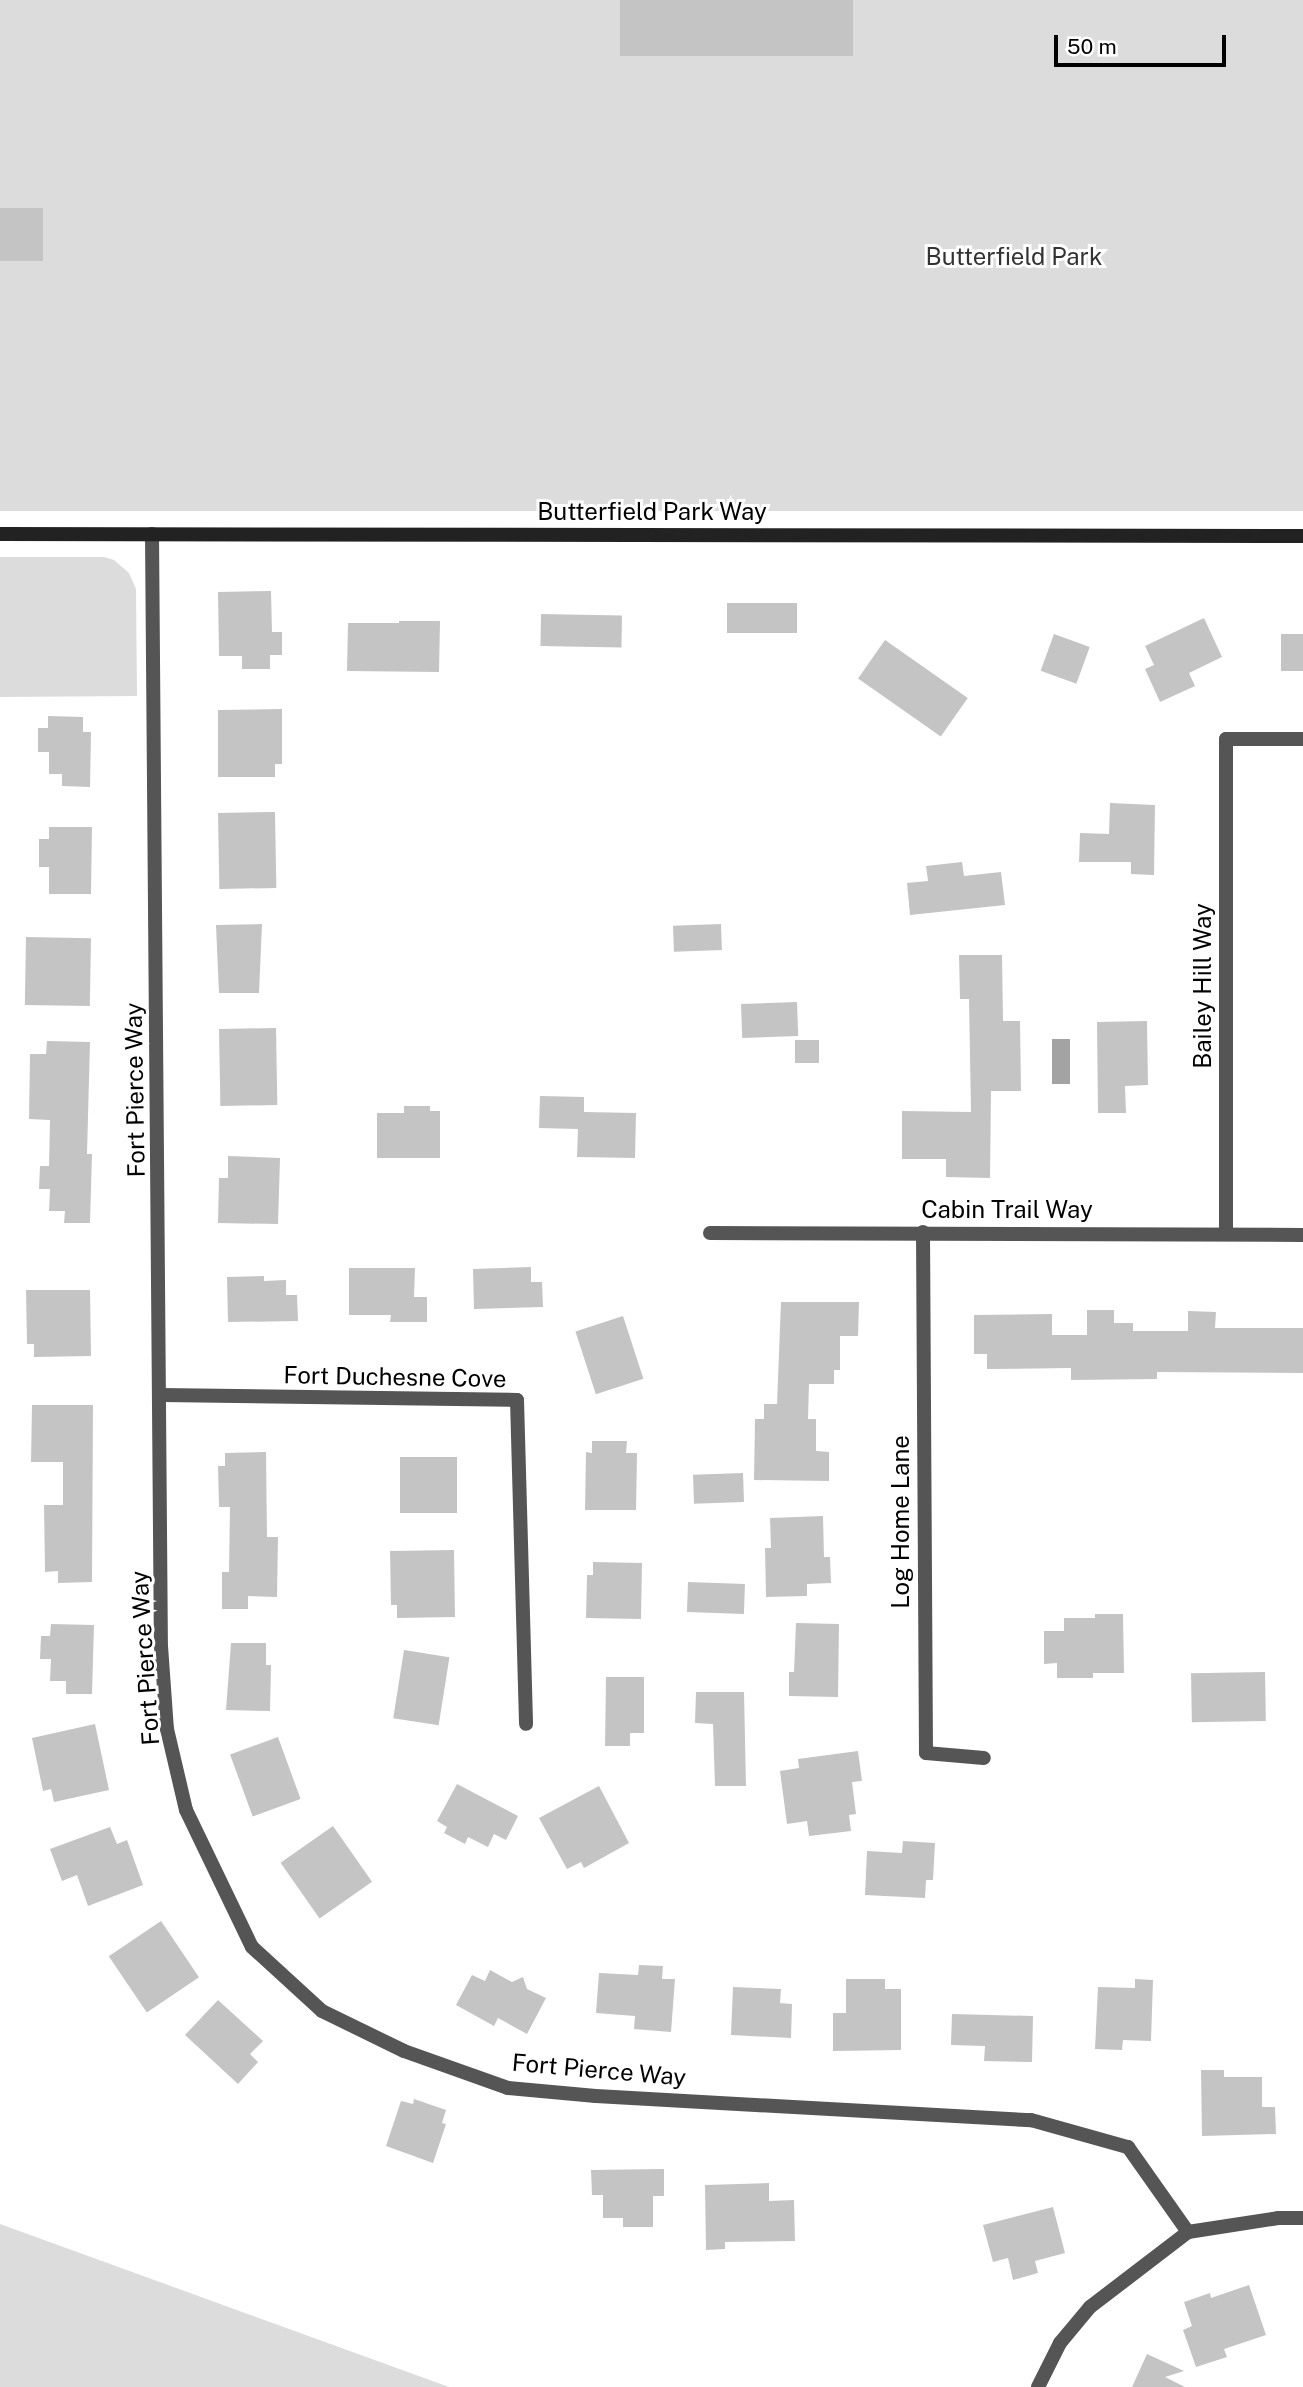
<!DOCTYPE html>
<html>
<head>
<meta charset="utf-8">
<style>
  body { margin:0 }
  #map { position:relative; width:1303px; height:2387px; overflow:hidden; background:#fff; font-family:"Public Sans",sans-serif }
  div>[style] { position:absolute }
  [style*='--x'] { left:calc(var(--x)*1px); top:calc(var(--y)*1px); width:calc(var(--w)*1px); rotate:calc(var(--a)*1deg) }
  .green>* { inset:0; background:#dcdcdc; transform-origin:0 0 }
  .water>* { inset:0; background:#a3a3a3; transform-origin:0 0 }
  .building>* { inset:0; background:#c4c4c4; transform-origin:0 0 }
  .street>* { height:14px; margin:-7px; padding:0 7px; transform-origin:7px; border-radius:7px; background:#555 }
  .secondary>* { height:14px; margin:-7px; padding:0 7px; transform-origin:7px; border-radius:7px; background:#222 }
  span { translate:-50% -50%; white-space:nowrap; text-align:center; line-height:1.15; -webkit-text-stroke:6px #fff; paint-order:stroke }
  .park-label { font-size:24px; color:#333 }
  .street-label { font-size:24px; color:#000 }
  .scale { position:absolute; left:1054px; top:35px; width:172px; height:32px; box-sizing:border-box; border:4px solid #000; border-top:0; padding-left:9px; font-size:21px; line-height:24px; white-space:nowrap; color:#000; -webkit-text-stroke:5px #fff; paint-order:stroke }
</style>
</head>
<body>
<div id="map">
  <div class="green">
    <div style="left:0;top:0;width:1303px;height:511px"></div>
    <div style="clip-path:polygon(0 557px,104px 557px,114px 560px,129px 573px,136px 589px,137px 696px,0 697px)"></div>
    <div style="clip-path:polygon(0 2224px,449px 2387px,0 2387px)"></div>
  </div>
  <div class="water">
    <div style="left:1052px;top:1039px;width:18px;height:45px"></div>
  </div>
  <div class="building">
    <div style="left:620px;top:0;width:233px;height:56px"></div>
    <div style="left:0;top:208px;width:43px;height:53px"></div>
    <div style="clip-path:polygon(271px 591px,272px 632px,282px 632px,282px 655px,270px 655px,270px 669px,242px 669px,242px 656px,219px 656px,218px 592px)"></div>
    <div style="left:727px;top:603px;width:70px;height:30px"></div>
    <div style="left:541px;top:614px;width:81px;height:32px;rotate:1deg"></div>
    <div style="clip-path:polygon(1204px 618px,1222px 657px,1189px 673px,1195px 686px,1160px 702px,1145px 669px,1154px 665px,1145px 646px)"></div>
    <div style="clip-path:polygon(399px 621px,440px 621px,439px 672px,347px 671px,348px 623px,399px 623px)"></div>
    <div style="left:1054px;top:634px;width:38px;height:39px;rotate:20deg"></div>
    <div style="left:1281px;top:634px;width:22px;height:37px"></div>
    <div style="left:885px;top:640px;width:101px;height:47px;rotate:35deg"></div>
    <div style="clip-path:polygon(282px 709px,282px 764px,275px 764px,275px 777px,218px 777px,218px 710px)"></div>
    <div style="clip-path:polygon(48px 716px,83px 717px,83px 732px,91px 732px,90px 787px,62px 786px,62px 774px,49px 774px,49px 752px,38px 752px,38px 728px,48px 728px)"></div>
    <div style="clip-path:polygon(1110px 803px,1155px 805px,1154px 875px,1131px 874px,1131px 862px,1079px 862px,1080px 833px,1109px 834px)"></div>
    <div style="left:275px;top:812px;width:76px;height:57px;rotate:89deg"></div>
    <div style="clip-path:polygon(49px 827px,92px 827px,91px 894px,49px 894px,49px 867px,39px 867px,39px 839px,49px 839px)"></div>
    <div style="clip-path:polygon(962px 862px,964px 876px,1001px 872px,1005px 905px,910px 915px,907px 883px,928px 881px,926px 866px)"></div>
    <div style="clip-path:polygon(262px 924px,259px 993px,219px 993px,216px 925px)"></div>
    <div style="left:721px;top:924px;width:26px;height:48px;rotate:88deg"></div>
    <div style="left:26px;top:937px;width:65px;height:68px;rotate:1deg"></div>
    <div style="clip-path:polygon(959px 955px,1002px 955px,1003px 1021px,1020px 1021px,1021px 1091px,991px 1091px,990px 1178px,946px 1177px,946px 1159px,902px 1159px,902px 1111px,971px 1112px,969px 999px,960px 999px)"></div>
    <div style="left:797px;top:1002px;width:34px;height:56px;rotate:88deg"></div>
    <div style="clip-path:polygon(1147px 1021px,1148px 1085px,1125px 1086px,1126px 1113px,1098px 1113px,1097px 1022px)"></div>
    <div style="left:276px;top:1028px;width:77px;height:57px;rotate:89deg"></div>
    <div style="left:795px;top:1040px;width:24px;height:23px"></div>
    <div style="clip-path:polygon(47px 1041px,90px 1042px,87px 1154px,92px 1154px,90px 1223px,64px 1223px,65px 1211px,49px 1211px,50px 1189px,39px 1189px,40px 1166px,49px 1166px,50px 1120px,29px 1119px,30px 1054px,46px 1054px)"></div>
    <div style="clip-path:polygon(540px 1096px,584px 1097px,584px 1112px,636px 1113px,635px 1158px,577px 1157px,578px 1129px,539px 1128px)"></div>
    <div style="clip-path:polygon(404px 1106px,430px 1106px,430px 1111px,440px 1111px,440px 1158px,377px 1158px,377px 1113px,404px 1113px)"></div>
    <div style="clip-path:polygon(228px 1156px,280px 1158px,278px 1224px,218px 1223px,219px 1178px,228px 1178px)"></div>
    <div style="clip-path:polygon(531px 1267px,531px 1282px,542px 1282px,543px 1307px,474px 1309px,473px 1269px)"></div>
    <div style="clip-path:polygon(349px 1268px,415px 1268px,414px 1297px,427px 1297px,427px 1322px,390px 1322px,391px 1315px,349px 1315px)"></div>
    <div style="clip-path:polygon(264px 1276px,264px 1281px,286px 1280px,286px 1295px,297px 1295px,298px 1321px,228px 1322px,227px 1277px)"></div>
    <div style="clip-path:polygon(26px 1290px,90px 1290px,91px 1356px,34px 1357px,34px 1344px,27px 1344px)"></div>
    <div style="clip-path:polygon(781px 1302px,859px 1302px,858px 1336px,840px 1336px,840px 1370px,834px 1370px,834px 1384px,809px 1384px,808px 1419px,816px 1419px,816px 1451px,829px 1452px,829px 1481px,754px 1480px,755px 1419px,764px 1419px,764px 1404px,777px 1404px)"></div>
    <div style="clip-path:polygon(1087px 1310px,1114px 1310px,1114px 1323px,1133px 1323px,1133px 1331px,1188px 1331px,1188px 1311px,1216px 1312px,1215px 1328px,1303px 1328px,1303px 1373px,1157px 1372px,1157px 1379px,1071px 1380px,1071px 1368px,987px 1369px,987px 1354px,974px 1354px,974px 1315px,1052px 1314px,1052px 1335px,1087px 1335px)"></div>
    <div style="left:623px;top:1316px;width:66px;height:50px;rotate:72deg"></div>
    <div style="clip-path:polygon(32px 1405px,93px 1405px,92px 1582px,58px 1583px,58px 1571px,45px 1572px,44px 1505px,63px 1505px,63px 1462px,31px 1462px)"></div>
    <div style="clip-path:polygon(592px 1441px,627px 1441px,626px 1453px,637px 1453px,636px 1510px,585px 1510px,586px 1452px,592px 1453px)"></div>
    <div style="clip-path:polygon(266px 1452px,267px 1537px,278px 1537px,277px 1597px,248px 1596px,248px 1609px,222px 1609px,222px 1572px,229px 1572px,230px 1507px,219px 1507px,218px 1466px,225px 1466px,225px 1453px)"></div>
    <div style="left:400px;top:1457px;width:57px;height:56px"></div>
    <div style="left:743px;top:1473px;width:29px;height:50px;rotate:88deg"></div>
    <div style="clip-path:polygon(823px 1516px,824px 1557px,830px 1557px,831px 1583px,807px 1584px,807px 1596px,766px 1597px,765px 1548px,771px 1548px,770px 1518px)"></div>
    <div style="clip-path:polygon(454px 1550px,455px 1617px,397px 1618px,397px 1605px,391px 1605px,390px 1551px)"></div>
    <div style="clip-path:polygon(593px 1562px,642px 1563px,641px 1619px,586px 1618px,587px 1575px,593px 1575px)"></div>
    <div style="left:688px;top:1582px;width:57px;height:30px;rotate:2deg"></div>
    <div style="clip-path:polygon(1095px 1614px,1123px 1614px,1124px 1673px,1093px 1673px,1093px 1678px,1057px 1678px,1057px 1663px,1044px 1664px,1044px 1631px,1064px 1631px,1064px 1618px,1095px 1618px)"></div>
    <div style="clip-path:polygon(796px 1623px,839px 1624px,838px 1697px,789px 1696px,789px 1672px,794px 1672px)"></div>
    <div style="clip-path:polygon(51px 1624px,94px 1625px,92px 1694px,66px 1694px,66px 1681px,50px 1681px,51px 1659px,40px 1659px,41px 1636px,50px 1636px)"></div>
    <div style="clip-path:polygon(231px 1643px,266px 1643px,266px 1665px,271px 1665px,270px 1711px,226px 1710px)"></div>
    <div style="left:404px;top:1650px;width:46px;height:69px;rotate:9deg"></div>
    <div style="left:1265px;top:1672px;width:49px;height:74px;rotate:89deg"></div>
    <div style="clip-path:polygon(606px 1677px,644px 1677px,644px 1733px,630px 1733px,630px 1746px,605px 1746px)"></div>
    <div style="clip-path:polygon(696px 1692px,744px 1692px,746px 1786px,715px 1786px,713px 1724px,695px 1723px)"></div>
    <div style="clip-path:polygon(95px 1724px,109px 1790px,54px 1802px,51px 1789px,43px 1791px,32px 1738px)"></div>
    <div style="left:278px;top:1737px;width:66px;height:51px;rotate:70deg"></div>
    <div style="clip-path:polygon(858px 1751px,862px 1781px,852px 1782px,856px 1814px,849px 1815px,851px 1831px,809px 1836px,807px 1821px,787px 1824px,780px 1771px,799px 1768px,798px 1759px)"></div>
    <div style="clip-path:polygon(457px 1784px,518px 1816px,506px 1840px,494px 1834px,488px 1847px,468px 1837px,465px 1844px,444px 1833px,447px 1827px,437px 1821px)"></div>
    <div style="clip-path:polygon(599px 1786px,629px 1843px,584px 1868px,581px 1862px,567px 1869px,539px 1818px)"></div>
    <div style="left:333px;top:1826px;width:68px;height:64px;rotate:55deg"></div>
    <div style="clip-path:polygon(110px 1827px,117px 1844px,127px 1840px,143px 1885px,88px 1906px,77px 1875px,62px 1881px,50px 1849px)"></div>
    <div style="clip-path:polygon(903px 1841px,935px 1843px,933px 1880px,926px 1880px,925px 1898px,865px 1895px,867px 1851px,902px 1853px)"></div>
    <div style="left:161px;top:1921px;width:68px;height:63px;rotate:56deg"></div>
    <div style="clip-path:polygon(639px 1965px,663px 1966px,662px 1979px,675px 1979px,671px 2032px,634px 2029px,635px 2016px,596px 2013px,599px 1973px,638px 1975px)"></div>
    <div style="clip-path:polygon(490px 1970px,512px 1982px,523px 1977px,527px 1989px,546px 1998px,527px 2034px,498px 2018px,494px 2026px,456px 2005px,472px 1975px,485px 1981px)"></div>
    <div style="clip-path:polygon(846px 1979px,885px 1979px,885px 1989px,901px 1989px,901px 2050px,833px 2051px,833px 2013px,846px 2013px)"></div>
    <div style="clip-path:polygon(1135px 1979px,1153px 1980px,1151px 2041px,1123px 2040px,1122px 2050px,1095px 2049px,1098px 1987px,1135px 1988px)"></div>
    <div style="clip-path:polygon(733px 1987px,781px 1989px,780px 2003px,792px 2004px,791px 2038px,731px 2035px)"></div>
    <div style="clip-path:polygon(218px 2000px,263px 2041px,250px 2054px,258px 2062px,238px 2084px,185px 2035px)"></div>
    <div style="clip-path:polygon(952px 2014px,1033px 2016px,1032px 2062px,984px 2061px,985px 2046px,951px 2045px)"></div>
    <div style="clip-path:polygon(1201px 2070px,1224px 2070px,1224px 2077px,1262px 2077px,1262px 2107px,1275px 2107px,1276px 2134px,1202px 2136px)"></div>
    <div style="clip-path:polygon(414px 2099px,446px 2110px,442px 2123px,446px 2124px,433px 2163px,386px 2146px,401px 2101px,413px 2104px)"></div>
    <div style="clip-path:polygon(664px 2169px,664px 2196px,653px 2196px,653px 2227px,623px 2227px,623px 2218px,603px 2218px,603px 2195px,592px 2195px,591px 2170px)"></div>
    <div style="clip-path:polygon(769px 2183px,769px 2201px,794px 2200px,795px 2241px,725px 2242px,725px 2249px,706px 2250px,705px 2185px)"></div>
    <div style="clip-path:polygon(1053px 2207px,1065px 2253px,1035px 2261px,1038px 2273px,1013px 2280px,1008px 2258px,993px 2262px,983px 2225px)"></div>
    <div style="clip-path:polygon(1249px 2285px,1266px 2335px,1224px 2349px,1227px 2357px,1196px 2367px,1183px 2330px,1192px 2326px,1184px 2302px,1210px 2293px,1211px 2298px)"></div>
    <div style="clip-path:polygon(1147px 2354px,1184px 2371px,1165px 2377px,1185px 2387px,1132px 2387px)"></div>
  </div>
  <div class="street">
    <div style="--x:152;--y:534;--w:1112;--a:89.54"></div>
    <div style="--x:161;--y:1646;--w:83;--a:85.9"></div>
    <div style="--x:167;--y:1729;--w:83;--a:76.8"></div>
    <div style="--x:186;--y:1810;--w:152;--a:64.3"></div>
    <div style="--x:252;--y:1947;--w:95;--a:42.4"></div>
    <div style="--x:322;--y:2011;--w:91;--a:26"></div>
    <div style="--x:404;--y:2051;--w:110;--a:19.6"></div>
    <div style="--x:508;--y:2088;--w:88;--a:5.2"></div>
    <div style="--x:596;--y:2096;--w:436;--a:3.2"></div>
    <div style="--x:1031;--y:2120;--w:101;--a:15.6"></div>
    <div style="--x:1128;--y:2147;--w:104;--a:54.8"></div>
    <div style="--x:923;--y:1232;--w:521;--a:89.67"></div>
    <div style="--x:926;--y:1753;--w:58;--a:4.9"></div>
    <div style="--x:1226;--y:1232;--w:493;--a:-90"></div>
    <div style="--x:1226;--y:739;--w:77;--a:0"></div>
    <div style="--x:710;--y:1233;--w:593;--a:0.19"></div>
    <div style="--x:161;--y:1395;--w:356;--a:0.8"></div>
    <div style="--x:517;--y:1400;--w:324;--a:88.4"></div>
    <div style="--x:1038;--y:2387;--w:49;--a:-63.4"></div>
    <div style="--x:1060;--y:2343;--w:47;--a:-50.2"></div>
    <div style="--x:1090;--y:2307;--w:123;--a:-37.4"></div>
    <div style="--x:1188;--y:2232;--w:91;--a:-8.8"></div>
    <div style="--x:1278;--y:2218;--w:25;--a:0"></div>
  </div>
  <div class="secondary">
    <div style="--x:0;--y:534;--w:1303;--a:0.09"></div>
  </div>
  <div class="park-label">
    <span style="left:1014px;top:257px">Butterfield Park</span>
  </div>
  <div class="street-label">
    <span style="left:652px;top:512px">Butterfield Park Way</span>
    <span style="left:1203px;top:986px;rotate:-90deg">Bailey Hill Way</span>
    <span style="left:135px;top:1090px;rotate:-91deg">Fort Pierce Way</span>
    <span style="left:1007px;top:1210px">Cabin Trail Way</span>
    <span style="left:395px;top:1377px;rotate:1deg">Fort Duchesne Cove</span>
    <span style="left:901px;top:1522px;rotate:-90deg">Log Home Lane</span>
    <span style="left:145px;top:1658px;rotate:-94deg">Fort Pierce Way</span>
    <span style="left:599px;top:2070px;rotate:5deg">Fort Pierce Way</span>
  </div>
  <div class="scale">50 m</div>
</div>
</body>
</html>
